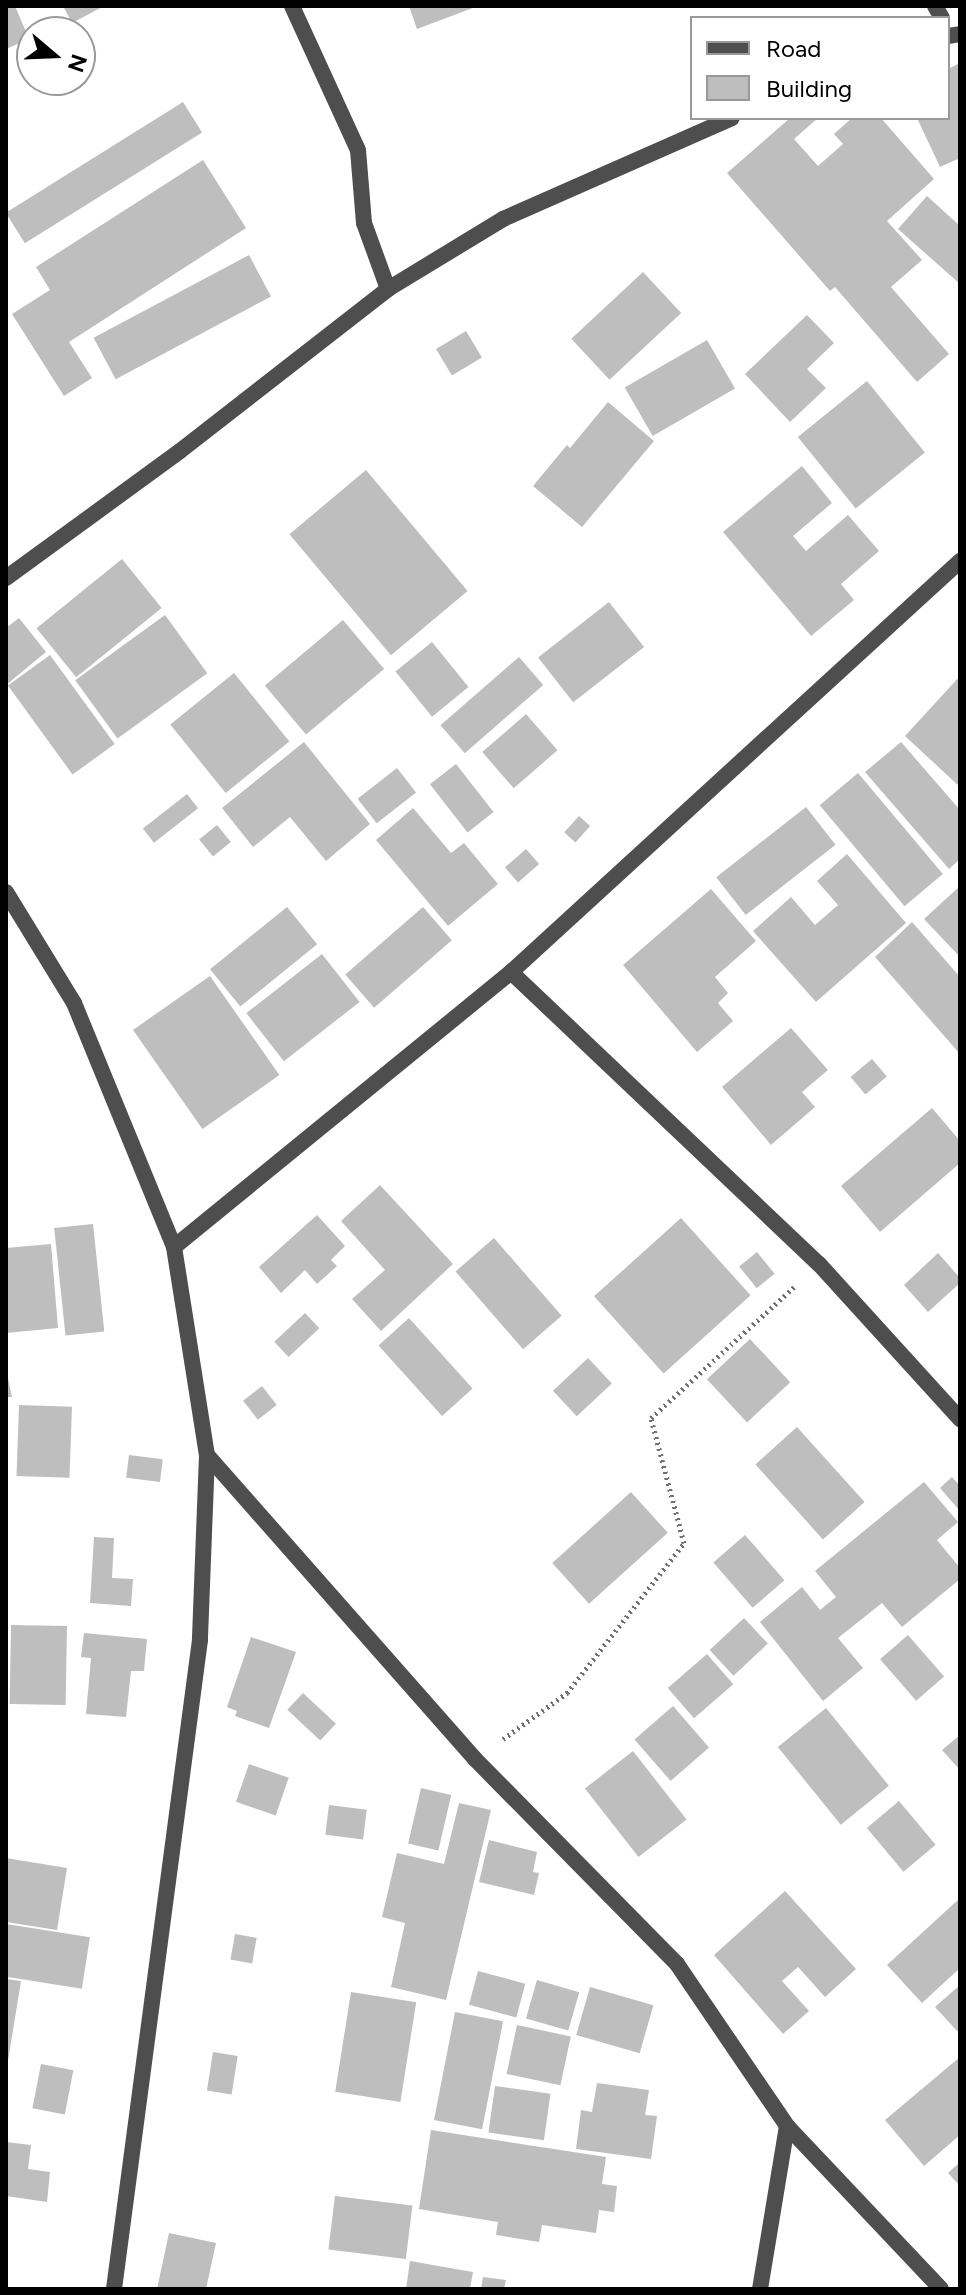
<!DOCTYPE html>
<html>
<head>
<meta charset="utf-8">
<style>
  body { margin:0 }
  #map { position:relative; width:966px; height:2295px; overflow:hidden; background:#fff; font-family:Figtree,sans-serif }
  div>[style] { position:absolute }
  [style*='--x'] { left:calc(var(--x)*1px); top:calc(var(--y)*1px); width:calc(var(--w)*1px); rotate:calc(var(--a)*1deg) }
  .building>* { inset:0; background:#bebebe; transform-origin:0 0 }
  .path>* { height:5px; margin-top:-2.5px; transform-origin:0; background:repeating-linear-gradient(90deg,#707070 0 2px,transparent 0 6px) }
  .street>* { height:16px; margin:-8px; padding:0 8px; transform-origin:8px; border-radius:8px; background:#4e4e4e }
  span { translate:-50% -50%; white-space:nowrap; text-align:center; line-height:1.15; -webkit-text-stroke:6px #fff; paint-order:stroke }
  .frame { position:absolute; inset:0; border:8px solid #000; pointer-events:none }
  .legend { position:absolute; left:690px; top:16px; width:260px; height:104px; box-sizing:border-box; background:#fff; border:2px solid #999; margin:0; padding:10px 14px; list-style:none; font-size:24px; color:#000 }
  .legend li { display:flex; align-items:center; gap:16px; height:40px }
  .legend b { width:40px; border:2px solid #999 }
  .north { position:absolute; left:16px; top:16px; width:80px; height:80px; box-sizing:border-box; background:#fff; border:2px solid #999; border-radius:50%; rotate:109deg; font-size:22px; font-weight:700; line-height:32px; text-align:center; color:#000 }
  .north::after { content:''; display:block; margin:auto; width:28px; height:36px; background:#000; clip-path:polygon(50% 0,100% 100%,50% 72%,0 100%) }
</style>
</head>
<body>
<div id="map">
  <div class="building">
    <div style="clip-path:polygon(6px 6px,15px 6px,29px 39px,6px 49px)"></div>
    <div style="clip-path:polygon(63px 6px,104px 6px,72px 23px)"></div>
    <div style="clip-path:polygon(409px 6px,478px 6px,417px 29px)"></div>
    <div style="clip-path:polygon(960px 63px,960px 158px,940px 167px,917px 118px,948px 118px,948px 69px)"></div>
    <div style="left:183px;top:102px;width:36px;height:209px;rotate:58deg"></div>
    <div style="clip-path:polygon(790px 118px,818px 118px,794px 139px,818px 166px,843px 144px,834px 134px,852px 118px,881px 118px,934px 179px,887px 221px,922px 260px,891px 287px,949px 354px,917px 382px,835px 287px,830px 291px,727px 173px)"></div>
    <div style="clip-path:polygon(203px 160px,246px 228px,69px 342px,92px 378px,64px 396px,12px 314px,50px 290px,36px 267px)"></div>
    <div style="clip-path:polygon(927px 196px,960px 226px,960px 284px,898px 229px)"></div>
    <div style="left:249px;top:255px;width:47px;height:176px;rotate:62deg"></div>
    <div style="left:643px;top:272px;width:56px;height:98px;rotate:47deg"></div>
    <div style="clip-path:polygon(807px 315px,834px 343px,807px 369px,826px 388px,790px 422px,745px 374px)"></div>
    <div style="left:466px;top:331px;width:31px;height:35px;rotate:59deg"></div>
    <div style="left:707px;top:340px;width:56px;height:95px;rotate:60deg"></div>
    <div style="left:867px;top:381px;width:92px;height:89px;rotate:51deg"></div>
    <div style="clip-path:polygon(608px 402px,654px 441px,582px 527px,533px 486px,567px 445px,570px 448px)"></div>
    <div style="clip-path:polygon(802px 466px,832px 503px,793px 536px,806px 551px,848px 515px,879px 551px,841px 584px,854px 600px,811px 636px,723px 532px)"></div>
    <div style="left:366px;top:470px;width:158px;height:100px;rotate:50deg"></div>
    <div style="left:122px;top:559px;width:63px;height:110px;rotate:51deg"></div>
    <div style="left:609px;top:602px;width:57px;height:90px;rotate:52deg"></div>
    <div style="left:165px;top:615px;width:72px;height:111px;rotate:54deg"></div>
    <div style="clip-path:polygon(19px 618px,46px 652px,6px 685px,6px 628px)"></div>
    <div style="left:343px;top:620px;width:64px;height:102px;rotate:50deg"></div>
    <div style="left:432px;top:642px;width:58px;height:47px;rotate:51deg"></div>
    <div style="left:50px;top:655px;width:110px;height:52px;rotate:54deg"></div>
    <div style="left:519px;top:657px;width:37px;height:104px;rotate:49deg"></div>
    <div style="left:234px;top:673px;width:88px;height:82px;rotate:51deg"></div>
    <div style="clip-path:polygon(960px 676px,960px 787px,905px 736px)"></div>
    <div style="left:526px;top:714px;width:48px;height:58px;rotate:49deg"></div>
    <div style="clip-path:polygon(304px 742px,370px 824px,326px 861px,290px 817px,253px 847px,222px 808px)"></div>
    <div style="clip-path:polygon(901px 742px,960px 810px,960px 859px,949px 869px,865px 772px)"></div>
    <div style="left:456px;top:764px;width:61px;height:33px;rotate:52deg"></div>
    <div style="left:397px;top:768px;width:31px;height:50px;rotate:52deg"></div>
    <div style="left:858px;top:773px;width:132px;height:50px;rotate:50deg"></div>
    <div style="left:187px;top:794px;width:18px;height:56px;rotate:52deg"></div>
    <div style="left:806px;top:807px;width:48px;height:114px;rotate:52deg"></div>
    <div style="clip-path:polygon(413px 808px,451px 853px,464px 843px,498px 884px,448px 926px,376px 840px)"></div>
    <div style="left:579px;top:816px;width:15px;height:22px;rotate:42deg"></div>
    <div style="left:217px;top:825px;width:22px;height:23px;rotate:51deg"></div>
    <div style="left:526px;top:849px;width:20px;height:28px;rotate:49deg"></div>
    <div style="clip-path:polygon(847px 854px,906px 923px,816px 1002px,753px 931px,791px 897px,815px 925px,838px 905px,817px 881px)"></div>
    <div style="clip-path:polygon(960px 886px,960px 957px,924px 919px)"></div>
    <div style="clip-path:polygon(711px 889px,756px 941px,715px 977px,728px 993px,718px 1003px,733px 1021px,697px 1052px,623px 965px)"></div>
    <div style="left:287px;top:907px;width:48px;height:99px;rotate:51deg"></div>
    <div style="left:423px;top:907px;width:44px;height:103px;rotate:49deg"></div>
    <div style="clip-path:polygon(912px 922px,960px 977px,960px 1054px,875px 957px)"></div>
    <div style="left:322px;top:954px;width:61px;height:96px;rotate:52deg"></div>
    <div style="left:210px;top:976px;width:121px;height:94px;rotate:55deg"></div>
    <div style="clip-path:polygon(791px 1028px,828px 1070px,802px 1092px,815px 1107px,771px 1145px,722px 1087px)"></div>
    <div style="left:872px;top:1059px;width:23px;height:28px;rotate:50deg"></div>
    <div style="clip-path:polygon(932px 1108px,960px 1141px,960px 1163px,880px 1232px,841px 1186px)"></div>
    <div style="clip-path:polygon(380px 1185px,453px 1264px,381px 1331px,352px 1299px,385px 1270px,341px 1221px)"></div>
    <div style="clip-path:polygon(317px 1215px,345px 1246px,331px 1260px,337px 1266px,317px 1284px,305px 1270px,281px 1293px,259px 1267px)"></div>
    <div style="left:681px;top:1218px;width:104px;height:117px;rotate:48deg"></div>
    <div style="left:93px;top:1224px;width:108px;height:39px;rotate:84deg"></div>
    <div style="left:494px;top:1238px;width:103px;height:51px;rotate:49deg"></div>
    <div style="clip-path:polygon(51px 1244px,58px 1328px,6px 1333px,6px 1248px)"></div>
    <div style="left:757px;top:1252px;width:28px;height:23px;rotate:51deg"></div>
    <div style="clip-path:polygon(938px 1253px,960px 1278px,960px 1283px,928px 1312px,904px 1285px)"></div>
    <div style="left:305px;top:1313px;width:21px;height:42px;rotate:47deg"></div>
    <div style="left:409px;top:1318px;width:95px;height:41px;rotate:48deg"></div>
    <div style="left:750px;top:1339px;width:59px;height:59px;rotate:47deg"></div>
    <div style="left:588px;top:1358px;width:35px;height:48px;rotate:47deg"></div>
    <div style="clip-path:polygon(6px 1369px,12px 1397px,6px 1397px)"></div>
    <div style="left:262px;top:1386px;width:24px;height:24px;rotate:52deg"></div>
    <div style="left:19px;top:1405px;width:53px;height:71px;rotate:2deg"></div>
    <div style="left:797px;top:1427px;width:101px;height:56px;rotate:48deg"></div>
    <div style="left:129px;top:1455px;width:34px;height:23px;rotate:7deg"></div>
    <div style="clip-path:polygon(952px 1477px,960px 1486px,960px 1511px,940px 1488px)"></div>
    <div style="clip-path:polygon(924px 1482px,958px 1522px,937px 1540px,960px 1568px,960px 1579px,902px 1627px,882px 1603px,838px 1638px,863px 1668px,823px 1701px,760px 1622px,802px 1587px,820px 1610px,836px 1597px,815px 1571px)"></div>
    <div style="left:631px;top:1492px;width:55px;height:106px;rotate:48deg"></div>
    <div style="left:745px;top:1535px;width:60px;height:42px;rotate:49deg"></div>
    <div style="clip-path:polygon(94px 1537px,114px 1538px,112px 1578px,133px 1579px,131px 1606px,90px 1603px)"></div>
    <div style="left:744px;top:1618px;width:35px;height:47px;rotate:47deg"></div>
    <div style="left:11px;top:1625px;width:56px;height:79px;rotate:1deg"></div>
    <div style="clip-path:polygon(84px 1633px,147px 1639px,144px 1671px,131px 1671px,126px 1717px,86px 1714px,91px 1658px,81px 1657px)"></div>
    <div style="left:908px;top:1635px;width:55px;height:37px;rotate:49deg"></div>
    <div style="clip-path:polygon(251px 1637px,296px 1652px,269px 1728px,235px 1716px,237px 1711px,227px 1707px)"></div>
    <div style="left:707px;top:1654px;width:40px;height:52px;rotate:49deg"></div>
    <div style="left:303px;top:1693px;width:45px;height:23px;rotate:43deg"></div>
    <div style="left:673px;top:1706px;width:55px;height:51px;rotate:49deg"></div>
    <div style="left:826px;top:1708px;width:100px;height:62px;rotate:51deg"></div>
    <div style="clip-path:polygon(960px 1735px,960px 1770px,942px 1750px)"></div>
    <div style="left:633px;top:1751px;width:87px;height:61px;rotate:52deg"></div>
    <div style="left:249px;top:1764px;width:42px;height:40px;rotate:19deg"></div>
    <div style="left:421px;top:1788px;width:31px;height:57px;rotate:13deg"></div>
    <div style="left:899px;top:1801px;width:57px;height:42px;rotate:50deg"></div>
    <div style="clip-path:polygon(459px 1803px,491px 1810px,446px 2000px,391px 1987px,405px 1923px,382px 1917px,397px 1853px,444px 1864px)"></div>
    <div style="left:329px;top:1805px;width:38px;height:30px;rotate:7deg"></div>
    <div style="clip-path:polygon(489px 1840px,537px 1852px,533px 1872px,539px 1873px,534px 1895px,479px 1882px)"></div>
    <div style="clip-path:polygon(6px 1858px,67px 1868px,57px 1930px,6px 1922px)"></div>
    <div style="clip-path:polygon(785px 1891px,856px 1969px,825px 1997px,798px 1967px,782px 1981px,809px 2011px,783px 2034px,714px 1955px)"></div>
    <div style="clip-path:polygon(960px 1898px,960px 1968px,922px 2003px,887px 1965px)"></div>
    <div style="left:6px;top:1924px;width:85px;height:52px;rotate:9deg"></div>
    <div style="left:235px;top:1934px;width:22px;height:26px;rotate:10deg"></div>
    <div style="left:478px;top:1971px;width:49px;height:35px;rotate:15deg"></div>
    <div style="clip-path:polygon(6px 1979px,21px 1981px,8px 2061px,6px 2061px)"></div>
    <div style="left:537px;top:1980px;width:44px;height:40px;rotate:16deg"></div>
    <div style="clip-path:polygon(960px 1985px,960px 2028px,957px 2031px,935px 2007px)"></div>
    <div style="left:590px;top:1987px;width:66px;height:50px;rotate:16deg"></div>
    <div style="left:351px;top:1992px;width:66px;height:101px;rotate:9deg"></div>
    <div style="left:455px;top:2012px;width:49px;height:110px;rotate:11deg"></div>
    <div style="left:517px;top:2025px;width:55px;height:50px;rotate:12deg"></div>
    <div style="left:213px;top:2052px;width:25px;height:39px;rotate:9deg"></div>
    <div style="clip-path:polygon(960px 2057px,960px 2135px,924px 2166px,885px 2120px)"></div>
    <div style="left:41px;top:2064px;width:33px;height:45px;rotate:11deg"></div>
    <div style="clip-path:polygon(597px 2083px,649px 2090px,645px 2115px,657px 2116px,651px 2159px,576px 2149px,581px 2110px,592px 2112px)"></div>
    <div style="left:495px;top:2086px;width:56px;height:47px;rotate:8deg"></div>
    <div style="clip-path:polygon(431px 2130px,606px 2157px,602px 2184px,617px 2186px,614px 2212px,599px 2210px,596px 2233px,542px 2225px,539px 2242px,496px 2235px,498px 2222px,419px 2209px)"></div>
    <div style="clip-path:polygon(6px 2142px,31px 2145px,28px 2169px,50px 2172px,47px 2202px,6px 2196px)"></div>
    <div style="clip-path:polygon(960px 2162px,960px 2186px,948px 2173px)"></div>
    <div style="left:335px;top:2196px;width:78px;height:54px;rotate:7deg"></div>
    <div style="clip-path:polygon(169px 2233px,216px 2243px,206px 2289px,157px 2289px)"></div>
    <div style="clip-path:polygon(410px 2261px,473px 2272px,470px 2289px,406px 2289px)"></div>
    <div style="clip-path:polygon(483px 2277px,506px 2280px,504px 2289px,481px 2289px)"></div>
  </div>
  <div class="path">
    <div style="--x:503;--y:1739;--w:79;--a:-35.7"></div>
    <div style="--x:567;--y:1693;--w:190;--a:-52"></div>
    <div style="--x:684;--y:1543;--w:129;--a:-104.8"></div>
    <div style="--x:651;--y:1418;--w:195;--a:-42.5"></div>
  </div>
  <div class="street">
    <div style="--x:292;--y:6;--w:158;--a:65.4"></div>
    <div style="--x:358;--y:150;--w:73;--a:85.3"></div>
    <div style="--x:364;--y:223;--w:70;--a:70"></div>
    <div style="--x:935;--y:6;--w:14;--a:60"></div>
    <div style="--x:948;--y:36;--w:12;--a:-9"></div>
    <div style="--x:6;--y:578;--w:215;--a:-36.1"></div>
    <div style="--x:180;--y:451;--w:264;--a:-37.9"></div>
    <div style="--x:388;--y:289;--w:135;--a:-31.3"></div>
    <div style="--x:503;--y:219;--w:250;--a:-23.8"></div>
    <div style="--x:6;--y:892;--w:130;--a:58.5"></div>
    <div style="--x:74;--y:1003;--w:264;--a:67.7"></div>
    <div style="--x:174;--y:1247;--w:211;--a:81"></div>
    <div style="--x:207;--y:1455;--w:185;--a:92.2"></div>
    <div style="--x:200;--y:1640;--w:655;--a:97.55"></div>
    <div style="--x:511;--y:972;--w:424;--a:43.5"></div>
    <div style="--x:819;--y:1264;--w:210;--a:47.7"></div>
    <div style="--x:174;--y:1247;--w:435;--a:-39.2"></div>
    <div style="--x:511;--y:972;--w:609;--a:-42.47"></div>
    <div style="--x:207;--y:1455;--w:405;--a:48.6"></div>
    <div style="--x:475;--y:1759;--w:288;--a:45.4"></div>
    <div style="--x:677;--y:1964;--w:196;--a:55.8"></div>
    <div style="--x:787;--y:2126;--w:165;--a:99.4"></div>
    <div style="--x:787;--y:2126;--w:224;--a:46.6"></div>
  </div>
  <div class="frame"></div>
  <ul class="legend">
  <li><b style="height:10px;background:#4e4e4e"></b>Road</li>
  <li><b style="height:22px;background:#bebebe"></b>Building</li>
  </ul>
  <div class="north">N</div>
</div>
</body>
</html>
